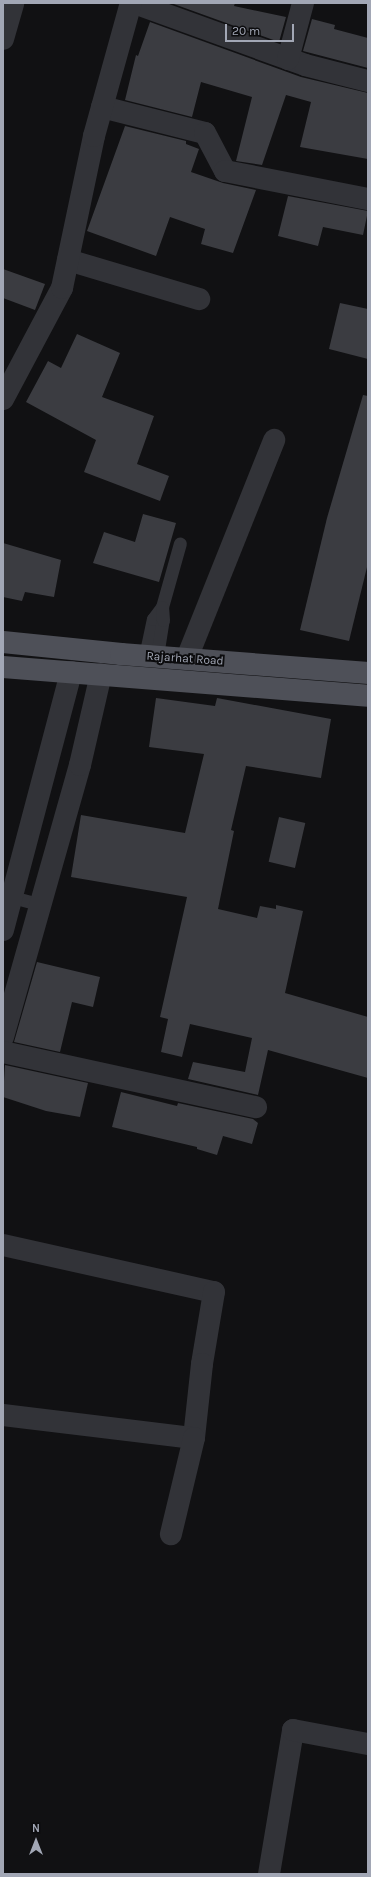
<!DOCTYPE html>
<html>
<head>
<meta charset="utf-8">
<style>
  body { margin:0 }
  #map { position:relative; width:371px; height:1877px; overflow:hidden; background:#111113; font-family:Karla,sans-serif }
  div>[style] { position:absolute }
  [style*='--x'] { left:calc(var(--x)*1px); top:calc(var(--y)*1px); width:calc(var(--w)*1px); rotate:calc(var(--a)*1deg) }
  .building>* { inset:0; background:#3b3c41; transform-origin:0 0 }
  .service>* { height:13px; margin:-6.5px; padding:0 6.5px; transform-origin:6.5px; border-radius:6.5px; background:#323338 }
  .minor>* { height:22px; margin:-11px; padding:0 11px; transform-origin:11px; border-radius:11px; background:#323338 }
  .tertiary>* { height:22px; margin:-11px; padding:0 11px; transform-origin:11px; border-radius:11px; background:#323338 }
  .primary>* { height:22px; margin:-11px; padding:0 11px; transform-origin:11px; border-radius:11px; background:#4e5058 }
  span { translate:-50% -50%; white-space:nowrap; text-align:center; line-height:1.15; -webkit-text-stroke:4px #0c0c0e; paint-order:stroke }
  .street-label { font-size:12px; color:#a2a7b5 }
  .frame { position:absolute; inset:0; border:4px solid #a2a7b5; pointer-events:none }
  .north { position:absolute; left:16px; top:1821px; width:40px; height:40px; -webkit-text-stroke:3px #0c0c0e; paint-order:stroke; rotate:0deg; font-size:11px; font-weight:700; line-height:16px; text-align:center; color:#a2a7b5 }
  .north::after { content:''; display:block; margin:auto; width:14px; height:18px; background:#a2a7b5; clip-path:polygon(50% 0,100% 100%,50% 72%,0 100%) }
  .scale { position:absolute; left:225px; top:24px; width:69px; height:18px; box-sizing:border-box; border:2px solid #a2a7b5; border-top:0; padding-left:5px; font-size:12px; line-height:14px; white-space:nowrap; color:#a2a7b5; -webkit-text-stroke:3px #0c0c0e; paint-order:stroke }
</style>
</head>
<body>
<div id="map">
  <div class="building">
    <div style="clip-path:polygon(171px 3px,235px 3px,234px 6px,286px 17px,279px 42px)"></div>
    <div style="clip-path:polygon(312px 19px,335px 25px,334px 29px,368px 38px,368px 68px,303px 51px)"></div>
    <div style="clip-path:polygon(150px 22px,301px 77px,368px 93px,368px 159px,300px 147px,311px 102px,286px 95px,262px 165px,236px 161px,252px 97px,201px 82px,192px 117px,125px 100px,136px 55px,138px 56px)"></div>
    <div style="clip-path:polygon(125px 126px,186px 141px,186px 144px,199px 149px,191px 172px,223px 183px,256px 190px,233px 253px,201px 244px,205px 229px,170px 217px,156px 256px,87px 231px)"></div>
    <div style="clip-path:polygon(288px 196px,368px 211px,363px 235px,323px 227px,318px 246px,278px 236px)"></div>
    <div style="clip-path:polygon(3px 269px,45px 284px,35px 310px,3px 298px)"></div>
    <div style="clip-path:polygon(340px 303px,368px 309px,368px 359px,329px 349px)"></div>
    <div style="clip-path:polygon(77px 334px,120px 353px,102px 397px,154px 416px,137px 464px,169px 476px,160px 501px,84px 472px,96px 440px,26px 402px,48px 361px,61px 368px)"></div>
    <div style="clip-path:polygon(363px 395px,368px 396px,368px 563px,349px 641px,300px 630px,327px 518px)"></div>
    <div style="clip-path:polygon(143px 514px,176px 523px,159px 582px,93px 563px,104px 532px,135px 542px)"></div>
    <div style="clip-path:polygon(3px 543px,61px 560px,54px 597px,25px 592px,22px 601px,3px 597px)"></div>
    <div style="clip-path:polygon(156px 698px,215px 706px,217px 698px,331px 719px,321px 778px,246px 766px,231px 830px,234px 831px,218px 909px,257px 918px,260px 906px,276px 909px,276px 905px,303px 911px,285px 993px,368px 1017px,368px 1078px,268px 1050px,258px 1095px,188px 1079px,193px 1062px,245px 1072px,252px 1038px,190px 1024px,182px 1057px,161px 1052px,168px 1019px,160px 1017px,187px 897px,71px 877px,81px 815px,185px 833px,204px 754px,149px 747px)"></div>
    <div style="left:279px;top:817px;width:27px;height:46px;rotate:13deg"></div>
    <div style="clip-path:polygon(37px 962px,100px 977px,93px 1007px,72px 1002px,60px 1052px,14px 1042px)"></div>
    <div style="clip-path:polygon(5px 1065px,88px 1083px,80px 1117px,46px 1111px,3px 1097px)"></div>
    <div style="clip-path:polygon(121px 1092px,177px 1106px,178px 1103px,253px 1119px,258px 1123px,252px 1144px,223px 1136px,217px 1155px,197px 1149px,197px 1147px,112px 1127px)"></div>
  </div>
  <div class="service">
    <div style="--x:145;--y:656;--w:38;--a:-78"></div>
    <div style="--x:153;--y:619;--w:15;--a:-53"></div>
    <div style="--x:162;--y:607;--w:66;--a:-74.3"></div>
    <div style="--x:157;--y:656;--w:36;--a:-81"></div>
    <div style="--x:163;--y:620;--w:13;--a:-94"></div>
    <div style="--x:12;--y:897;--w:31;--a:15"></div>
  </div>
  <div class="minor">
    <div style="--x:134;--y:3;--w:182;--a:19.9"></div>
    <div style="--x:305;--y:65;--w:65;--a:14.3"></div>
    <div style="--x:3;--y:39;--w:37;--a:-74"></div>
    <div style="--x:288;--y:59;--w:58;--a:-75"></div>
    <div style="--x:102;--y:107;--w:106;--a:14.2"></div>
    <div style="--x:205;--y:133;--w:43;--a:62.2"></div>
    <div style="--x:225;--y:171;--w:146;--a:11.1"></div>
    <div style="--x:68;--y:260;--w:137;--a:16.6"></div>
    <div style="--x:187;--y:658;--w:235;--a:-68.2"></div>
    <div style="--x:3;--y:930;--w:267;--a:-75.2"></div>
    <div style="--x:3;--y:1037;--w:283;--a:-74.2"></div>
    <div style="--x:80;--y:765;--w:93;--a:-77"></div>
    <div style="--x:3;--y:1052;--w:259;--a:12.3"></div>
    <div style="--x:3;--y:1245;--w:216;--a:12.6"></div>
    <div style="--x:214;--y:1292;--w:73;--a:99.5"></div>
    <div style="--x:202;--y:1364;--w:74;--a:96.2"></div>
    <div style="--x:3;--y:1415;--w:192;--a:6.9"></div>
    <div style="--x:194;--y:1438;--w:99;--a:103.5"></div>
    <div style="--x:269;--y:1874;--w:146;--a:-80.5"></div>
    <div style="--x:293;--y:1730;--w:76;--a:10.6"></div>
  </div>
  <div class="tertiary">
    <div style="--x:3;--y:399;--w:126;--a:-62"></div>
    <div style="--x:62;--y:288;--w:155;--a:-78.1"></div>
    <div style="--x:94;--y:136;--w:138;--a:-74.5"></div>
  </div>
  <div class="primary">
    <div style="--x:3;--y:642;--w:119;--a:5.8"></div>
    <div style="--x:121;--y:654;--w:248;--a:4.4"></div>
    <div style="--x:3;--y:667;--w:366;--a:4.5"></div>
  </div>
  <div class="street-label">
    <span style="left:185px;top:659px;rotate:4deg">Rajarhat Road</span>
  </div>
  <div class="frame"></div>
  <div class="north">N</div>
  <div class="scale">20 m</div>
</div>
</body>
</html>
